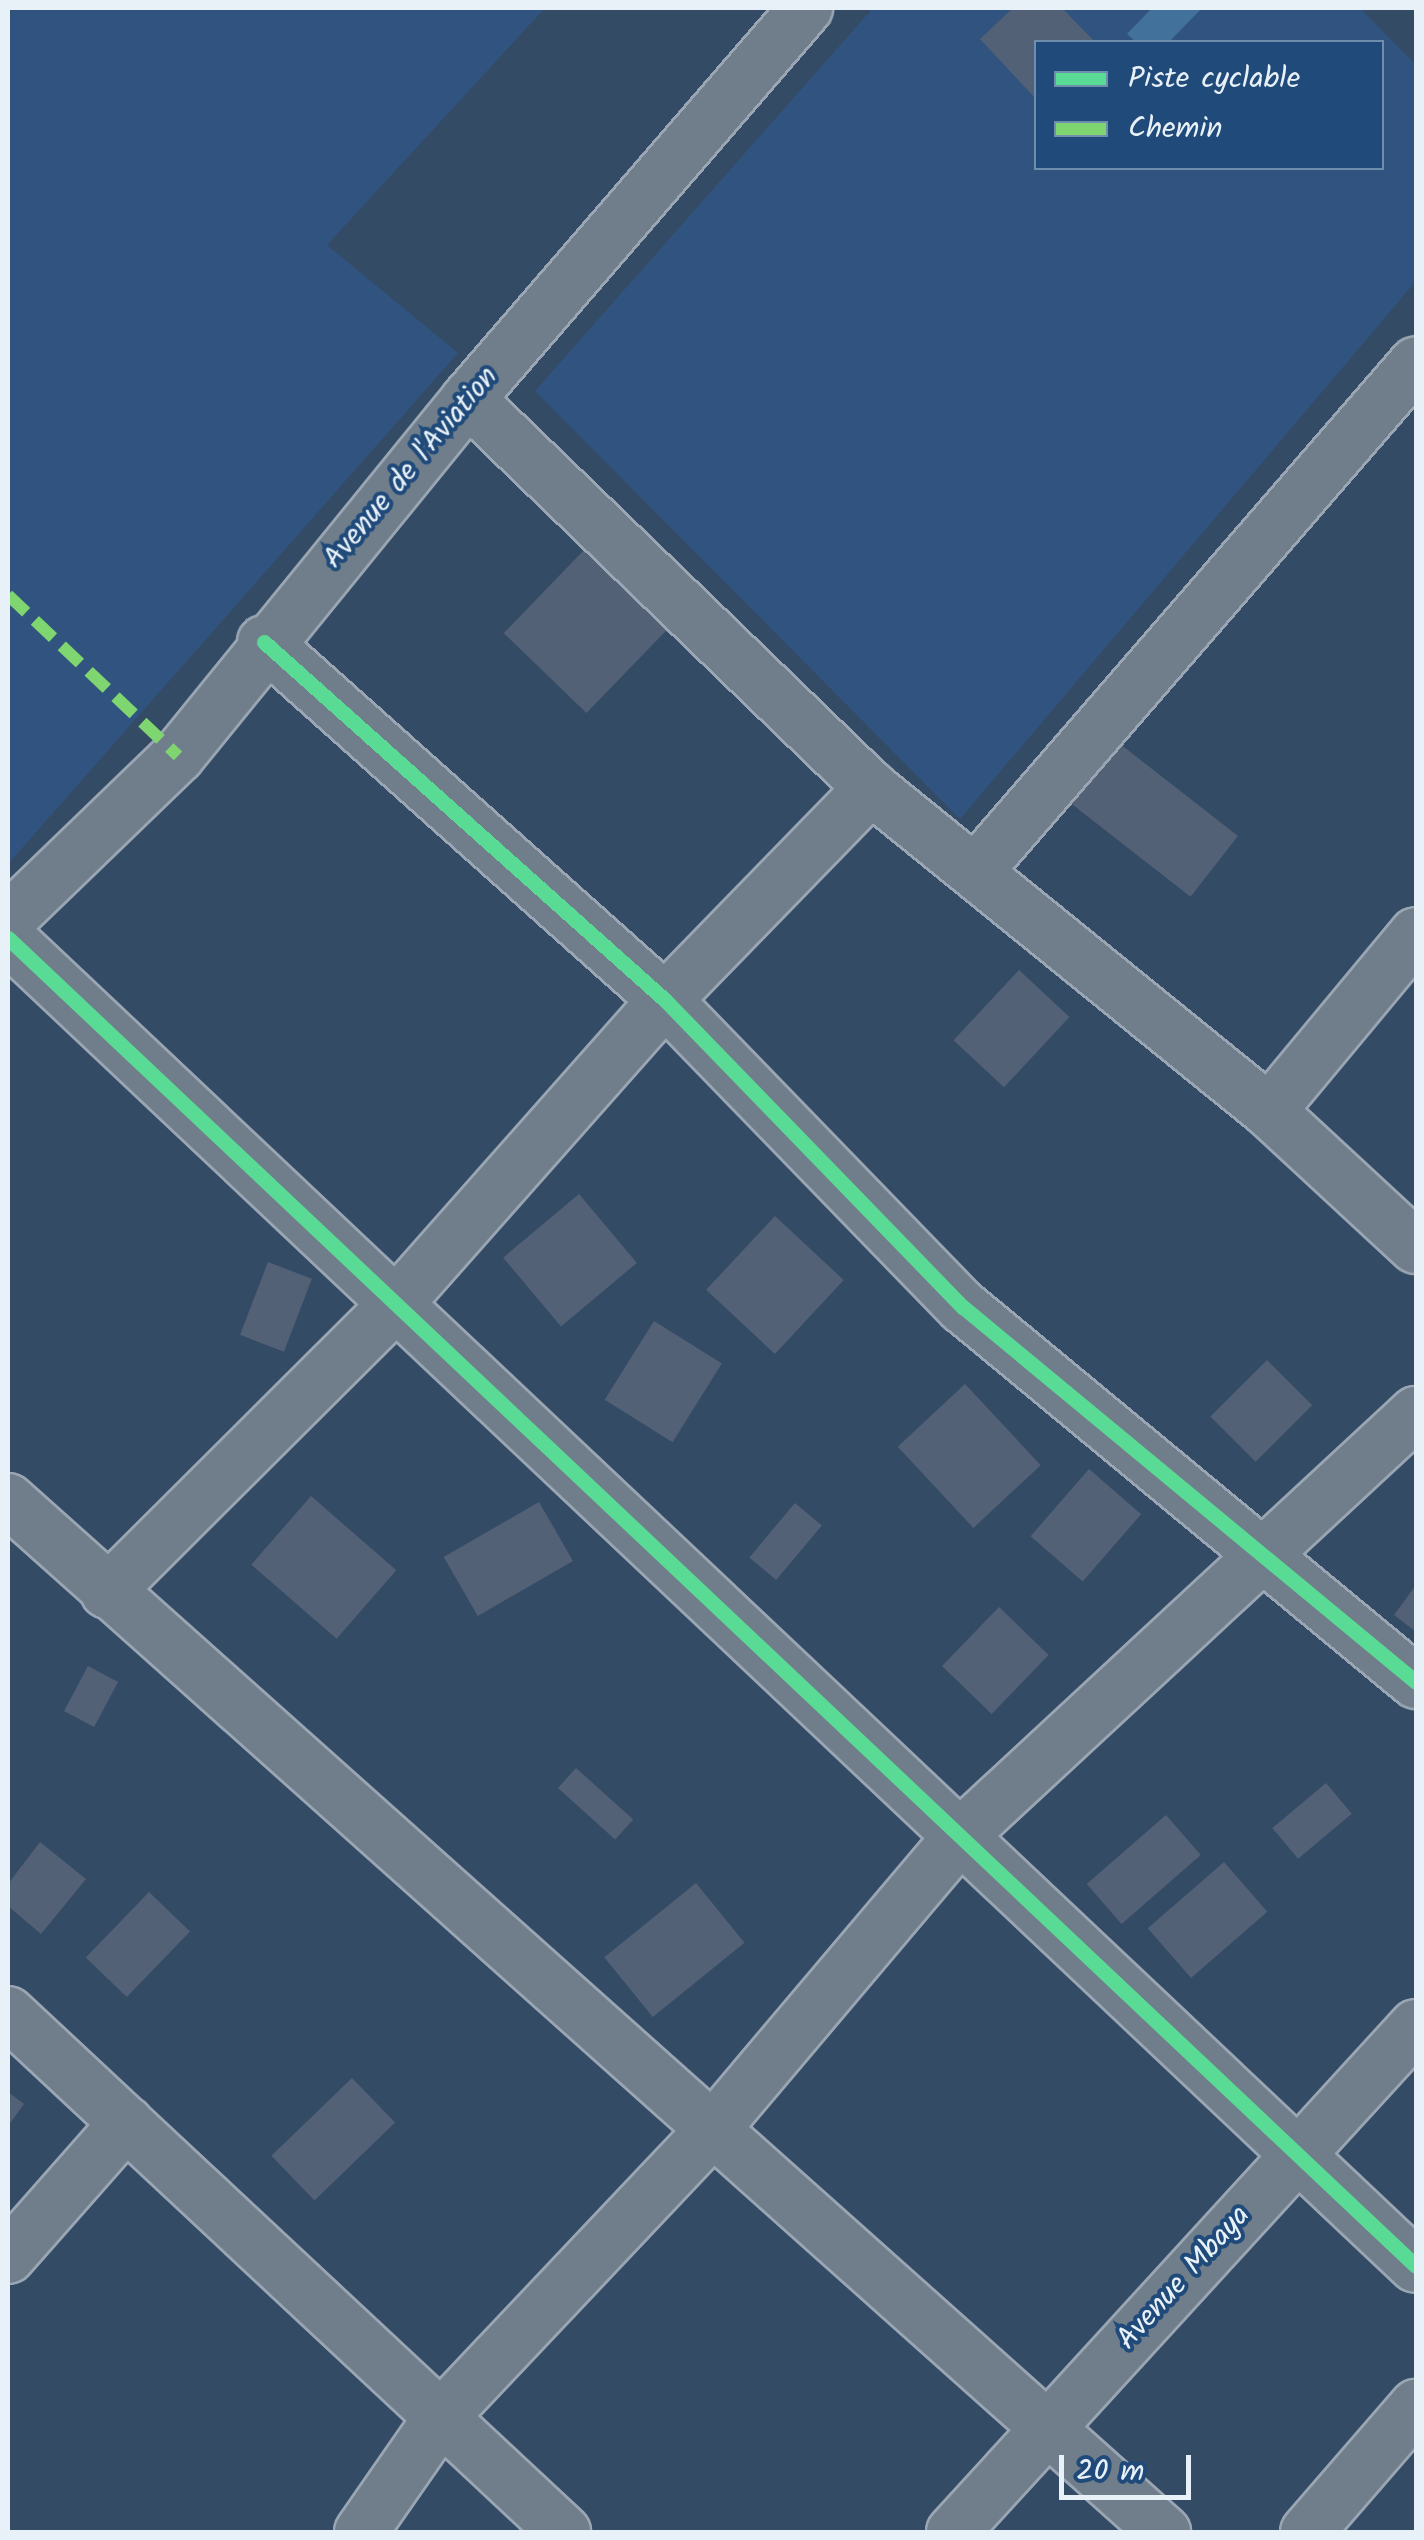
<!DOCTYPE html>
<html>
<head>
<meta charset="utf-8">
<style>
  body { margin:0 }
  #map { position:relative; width:1424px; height:2540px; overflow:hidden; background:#344b65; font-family:Kalam,sans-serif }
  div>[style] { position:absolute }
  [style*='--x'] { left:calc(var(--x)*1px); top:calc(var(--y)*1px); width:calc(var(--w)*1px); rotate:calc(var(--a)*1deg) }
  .built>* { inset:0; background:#31537f }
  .water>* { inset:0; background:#42729b }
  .building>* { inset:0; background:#536176; transform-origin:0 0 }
  .roads { filter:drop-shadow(2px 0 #9aa6b3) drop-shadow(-2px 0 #9aa6b3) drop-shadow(0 2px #9aa6b3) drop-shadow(0 -2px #9aa6b3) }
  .minor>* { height:52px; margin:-26px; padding:0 26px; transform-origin:26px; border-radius:26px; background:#707e8c }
  .quiet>* { height:12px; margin-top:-6px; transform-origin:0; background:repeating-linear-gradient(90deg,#7fd670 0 25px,transparent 0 37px) }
  .cycleway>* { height:15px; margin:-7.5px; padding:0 7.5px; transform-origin:7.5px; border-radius:7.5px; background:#5adb95 }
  span { translate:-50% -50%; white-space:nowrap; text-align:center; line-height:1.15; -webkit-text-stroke:8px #1f4a7a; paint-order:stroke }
  .street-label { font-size:30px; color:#e8f1f8 }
  .frame { position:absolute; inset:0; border:10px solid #e8f1f8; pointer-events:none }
  .legend { position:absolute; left:1034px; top:40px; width:350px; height:130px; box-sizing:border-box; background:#1f4a7a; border:2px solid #6f8dac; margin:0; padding:12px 18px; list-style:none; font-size:30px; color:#e8f1f8 }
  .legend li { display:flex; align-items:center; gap:20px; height:50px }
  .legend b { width:50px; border:2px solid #6f8dac }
  .scale { position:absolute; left:1059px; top:2455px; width:132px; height:45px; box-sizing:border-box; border:5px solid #e8f1f8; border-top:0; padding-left:12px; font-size:30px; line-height:35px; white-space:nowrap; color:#e8f1f8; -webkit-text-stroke:8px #1f4a7a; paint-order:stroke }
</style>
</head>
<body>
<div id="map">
  <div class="built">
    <div style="clip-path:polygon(8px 8px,545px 8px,327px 245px,458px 353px,8px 864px)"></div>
    <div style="clip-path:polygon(evenodd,873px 8px,1360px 8px,1416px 65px,1416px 281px,960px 819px,535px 391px,873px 8px,1036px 42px,1382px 42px,1382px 168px,1036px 168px,1036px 42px)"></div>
  </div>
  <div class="water">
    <div style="clip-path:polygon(1152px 8px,1202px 8px,1169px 42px,1136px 42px,1127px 34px)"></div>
  </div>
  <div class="building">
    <div style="clip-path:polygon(1013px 8px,1062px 8px,1095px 42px,1036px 42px,1036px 99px,980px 39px)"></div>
    <div style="left:585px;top:549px;width:115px;height:117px;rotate:44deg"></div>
    <div style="left:1115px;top:740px;width:156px;height:77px;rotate:38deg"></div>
    <div style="left:1019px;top:970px;width:69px;height:96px;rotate:43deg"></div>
    <div style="left:579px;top:1194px;width:90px;height:99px;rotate:50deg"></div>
    <div style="left:775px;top:1216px;width:94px;height:101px;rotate:43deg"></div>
    <div style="left:268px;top:1262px;width:47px;height:78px;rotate:21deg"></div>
    <div style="left:654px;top:1321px;width:80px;height:93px;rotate:32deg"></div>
    <div style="left:1267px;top:1360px;width:64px;height:80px;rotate:45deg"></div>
    <div style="left:965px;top:1384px;width:111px;height:92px;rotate:47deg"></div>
    <div style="left:1089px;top:1469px;width:69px;height:89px;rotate:41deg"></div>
    <div style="left:311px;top:1496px;width:113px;height:91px;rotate:41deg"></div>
    <div style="left:539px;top:1502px;width:68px;height:110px;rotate:60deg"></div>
    <div style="left:795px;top:1503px;width:35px;height:71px;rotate:40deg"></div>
    <div style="clip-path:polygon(1416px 1585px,1416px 1632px,1394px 1615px)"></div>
    <div style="left:999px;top:1607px;width:69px;height:82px;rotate:44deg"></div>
    <div style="left:88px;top:1666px;width:34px;height:51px;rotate:28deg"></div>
    <div style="left:576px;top:1768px;width:77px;height:27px;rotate:42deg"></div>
    <div style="left:1326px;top:1783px;width:40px;height:70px;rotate:50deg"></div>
    <div style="left:1166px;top:1815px;width:53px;height:105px;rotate:49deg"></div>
    <div style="clip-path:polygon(40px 1842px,86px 1879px,41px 1934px,8px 1906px,8px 1884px)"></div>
    <div style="left:1224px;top:1862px;width:66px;height:101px;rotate:49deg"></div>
    <div style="left:696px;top:1883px;width:77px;height:118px;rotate:51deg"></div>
    <div style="left:149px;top:1892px;width:57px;height:91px;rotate:44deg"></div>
    <div style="left:352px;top:2078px;width:62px;height:112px;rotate:46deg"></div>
    <div style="clip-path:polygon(8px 2092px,24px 2104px,8px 2126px)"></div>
  </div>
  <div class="roads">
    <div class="minor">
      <div style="--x:468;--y:399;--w:560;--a:43.99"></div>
      <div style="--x:871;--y:788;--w:513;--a:39.06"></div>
      <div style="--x:1269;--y:1111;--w:200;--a:42.8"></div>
      <div style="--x:264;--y:642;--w:538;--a:41.76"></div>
      <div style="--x:665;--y:1000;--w:428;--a:45.9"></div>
      <div style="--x:963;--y:1307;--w:588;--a:39.62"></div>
      <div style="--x:975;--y:872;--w:673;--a:-49.09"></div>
      <div style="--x:8;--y:920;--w:236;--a:-44"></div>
      <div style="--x:178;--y:756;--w:460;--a:-50.9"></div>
      <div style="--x:468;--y:399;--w:517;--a:-49.16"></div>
      <div style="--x:8;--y:938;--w:1935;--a:43.33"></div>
      <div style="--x:1269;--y:1111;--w:230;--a:-50.3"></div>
      <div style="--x:8;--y:1500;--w:1550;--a:41.76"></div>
      <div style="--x:107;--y:1592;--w:407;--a:-44.9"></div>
      <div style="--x:395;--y:1305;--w:407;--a:-48.5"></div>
      <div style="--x:665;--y:1000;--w:296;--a:-45.8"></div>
      <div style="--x:8;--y:2013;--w:761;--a:43.03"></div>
      <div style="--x:8;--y:2257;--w:179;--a:-48.6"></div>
      <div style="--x:361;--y:2532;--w:140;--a:-55.2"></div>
      <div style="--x:441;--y:2417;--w:395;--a:-46.6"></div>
      <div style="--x:712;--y:2130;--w:386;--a:-49.8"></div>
      <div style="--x:961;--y:1835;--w:621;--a:-42.85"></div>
      <div style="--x:953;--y:2532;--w:686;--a:-47.54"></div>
      <div style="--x:1307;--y:2532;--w:167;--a:-49.1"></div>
    </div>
  </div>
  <div class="quiet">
    <div style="--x:8;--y:595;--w:234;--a:43.4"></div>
  </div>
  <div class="cycleway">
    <div style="--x:264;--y:642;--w:538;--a:41.76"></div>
    <div style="--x:665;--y:1000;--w:428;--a:45.9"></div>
    <div style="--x:963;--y:1307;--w:588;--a:39.62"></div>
    <div style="--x:8;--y:938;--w:1935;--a:43.33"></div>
  </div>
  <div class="street-label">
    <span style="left:411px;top:468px;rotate:-50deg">Avenue de l'Aviation</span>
    <span style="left:1184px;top:2278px;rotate:-48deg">Avenue Mbaya</span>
  </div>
  <div class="frame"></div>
  <ul class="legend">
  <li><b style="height:12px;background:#5adb95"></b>Piste cyclable</li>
  <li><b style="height:12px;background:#7fd670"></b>Chemin</li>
  </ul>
  <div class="scale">20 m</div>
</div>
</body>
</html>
